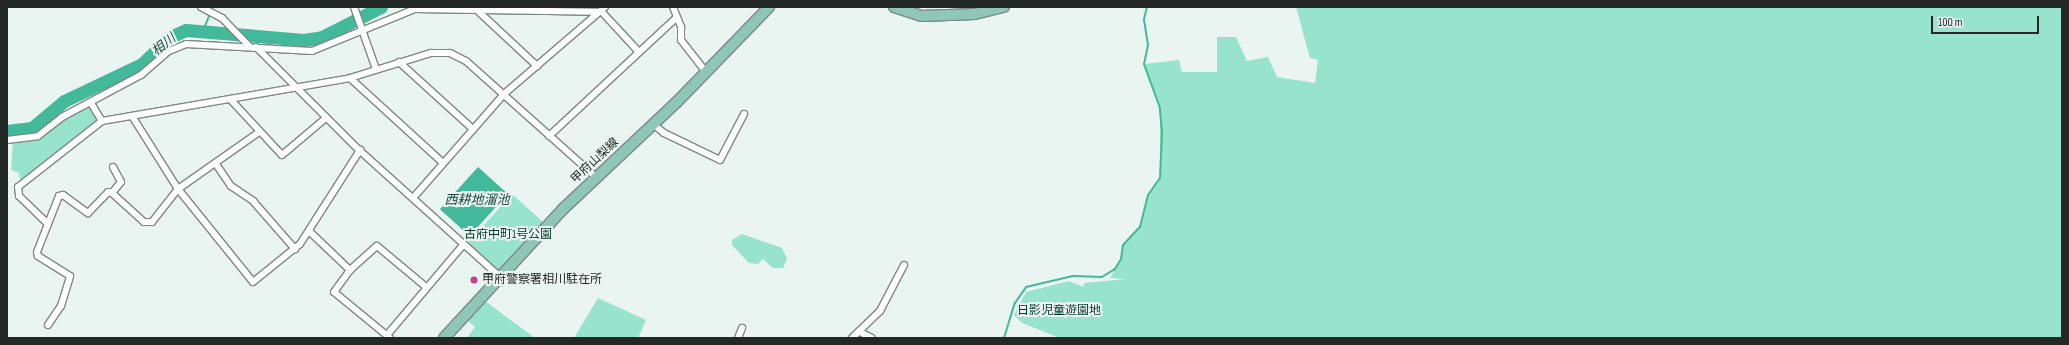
<!DOCTYPE html>
<html>
<head>
<meta charset="utf-8">
<style>
  body { margin:0 }
  #map { position:relative; width:2069px; height:345px; overflow:hidden; background:#eaf4f1; font-family:"Sofia Sans Condensed","Noto Sans JP",sans-serif }
  div>[style] { position:absolute }
  [style*='--x'] { left:calc(var(--x)*1px); top:calc(var(--y)*1px); width:calc(var(--w)*1px); rotate:calc(var(--a)*1deg) }
  .green>* { inset:0; background:#98e3cb; transform-origin:0 0 }
  .water>* { inset:0; background:#42b99a; transform-origin:0 0 }
  .stream>* { height:2px; margin:-1px; padding:0 1px; transform-origin:1px; border-radius:1px; background:#42b99a }
  .river>* { height:13px; margin:-6.5px; padding:0 6.5px; transform-origin:6.5px; border-radius:6.5px; background:#42b99a }
  .roads { filter:drop-shadow(1px 0 #7f8885) drop-shadow(-1px 0 #7f8885) drop-shadow(0 1px #7f8885) drop-shadow(0 -1px #7f8885) }
  .street>* { height:6px; margin:-3px; padding:0 3px; transform-origin:3px; border-radius:3px; background:#fff }
  .primary>* { height:10px; margin:-5px; padding:0 5px; transform-origin:5px; border-radius:5px; background:#8ec7b8 }
  .dots>* { width:11px; height:11px; translate:-50% -50%; box-sizing:border-box; border:2px solid #eaf4f1; border-radius:50% }
  span { translate:-50% -50%; white-space:nowrap; text-align:center; line-height:1.15; -webkit-text-stroke:4px #eaf4f1; paint-order:stroke }
  .street-label { font-size:12px; color:#232725 }
  .park-label { font-size:12px; color:#00372b }
  .poi-label { font-size:12px; color:#232725 }
  .left { translate:0 -50%; text-align:left }
  .water-label { font-size:13px; color:#18493c; font-style:italic }
  .frame { position:absolute; inset:0; border:8px solid #232725; pointer-events:none }
  .scale { position:absolute; left:1931px; top:16px; width:108px; height:18px; box-sizing:border-box; border:2px solid #232725; border-top:0; padding-left:5px; font-size:12px; line-height:14px; white-space:nowrap; color:#232725; -webkit-text-stroke:3px #eaf4f1; paint-order:stroke }
</style>
</head>
<body>
<div id="map">
  <div class="green">
    <div style="clip-path:polygon(1296px 7px,2062px 7px,2062px 338px,1060px 338px,1022px 323px,1014px 315px,1026px 292px,1069px 281px,1084px 287px,1084px 283px,1126px 279px,1110px 278px,1121px 259px,1123px 245px,1140px 227px,1148px 195px,1160px 178px,1160px 108px,1144px 64px,1179px 60px,1182px 72px,1217px 72px,1217px 37px,1236px 37px,1247px 61px,1268px 57px,1277px 77px,1315px 83px,1318px 60px,1310px 58px)"></div>
    <div style="clip-path:polygon(91px 103px,102px 121px,21px 185px,19px 173px,11px 170px,13px 140px,38px 136px)"></div>
    <div style="left:512px;top:194px;width:47px;height:69px;rotate:42deg"></div>
    <div style="clip-path:polygon(742px 234px,782px 248px,787px 259px,783px 268px,773px 268px,763px 259px,758px 264px,749px 263px,732px 245px,732px 240px)"></div>
    <div style="clip-path:polygon(481px 298px,535px 338px,467px 338px,475px 327px,464px 317px)"></div>
    <div style="clip-path:polygon(598px 298px,646px 320px,638px 338px,574px 338px)"></div>
  </div>
  <div class="water">
    <div style="left:478px;top:167px;width:40px;height:57px;rotate:42deg"></div>
  </div>
  <div class="stream">
    <div style="--x:203;--y:31;--w:18;--a:-68"></div>
    <div style="--x:1004;--y:338;--w:37;--a:-73"></div>
    <div style="--x:1015;--y:303;--w:19;--a:-55"></div>
    <div style="--x:1026;--y:287;--w:48;--a:-13.2"></div>
    <div style="--x:1073;--y:276;--w:29;--a:2"></div>
    <div style="--x:1102;--y:277;--w:15;--a:-32"></div>
    <div style="--x:1115;--y:269;--w:12;--a:-59"></div>
    <div style="--x:1121;--y:259;--w:14;--a:-82"></div>
    <div style="--x:1123;--y:245;--w:25;--a:-47"></div>
    <div style="--x:1140;--y:227;--w:33;--a:-76"></div>
    <div style="--x:1148;--y:195;--w:21;--a:-55"></div>
    <div style="--x:1160;--y:178;--w:45;--a:-87.5"></div>
    <div style="--x:1162;--y:133;--w:25;--a:-95"></div>
    <div style="--x:1160;--y:108;--w:47;--a:-110"></div>
    <div style="--x:1144;--y:64;--w:19;--a:-78"></div>
    <div style="--x:1148;--y:45;--w:26;--a:-99"></div>
    <div style="--x:1144;--y:19;--w:12;--a:-76"></div>
  </div>
  <div class="river">
    <div style="--x:7;--y:131;--w:25;--a:-7"></div>
    <div style="--x:32;--y:128;--w:42;--a:-40.2"></div>
    <div style="--x:64;--y:101;--w:86;--a:-25.4"></div>
    <div style="--x:142;--y:64;--w:39;--a:-44"></div>
    <div style="--x:170;--y:37;--w:17;--a:-24"></div>
    <div style="--x:186;--y:30;--w:118;--a:4.8"></div>
    <div style="--x:304;--y:40;--w:18;--a:-9"></div>
    <div style="--x:322;--y:37;--w:66;--a:-27"></div>
  </div>
  <div class="roads">
    <div class="street">
      <div style="--x:201;--y:7;--w:24;--a:28"></div>
      <div style="--x:222;--y:18;--w:40;--a:46"></div>
      <div style="--x:354;--y:7;--w:66;--a:70.5"></div>
      <div style="--x:673;--y:7;--w:22;--a:68"></div>
      <div style="--x:681;--y:27;--w:13;--a:90"></div>
      <div style="--x:681;--y:40;--w:41;--a:52"></div>
      <div style="--x:478;--y:11;--w:81;--a:43"></div>
      <div style="--x:601;--y:11;--w:56;--a:47.2"></div>
      <div style="--x:256;--y:47;--w:144;--a:45"></div>
      <div style="--x:358;--y:149;--w:191;--a:42"></div>
      <div style="--x:399;--y:62;--w:100;--a:42.2"></div>
      <div style="--x:350;--y:78;--w:126;--a:42.4"></div>
      <div style="--x:230;--y:99;--w:76;--a:47.1"></div>
      <div style="--x:282;--y:155;--w:57;--a:-40.1"></div>
      <div style="--x:91;--y:103;--w:21;--a:59"></div>
      <div style="--x:132;--y:116;--w:86;--a:57.8"></div>
      <div style="--x:178;--y:189;--w:119;--a:51.1"></div>
      <div style="--x:253;--y:282;--w:60;--a:-39"></div>
      <div style="--x:300;--y:244;--w:112;--a:-57.4"></div>
      <div style="--x:653;--y:124;--w:14;--a:39"></div>
      <div style="--x:664;--y:133;--w:62;--a:25.7"></div>
      <div style="--x:720;--y:160;--w:52;--a:-62.4"></div>
      <div style="--x:549;--y:136;--w:173;--a:-42.9"></div>
      <div style="--x:7;--y:140;--w:31;--a:-7"></div>
      <div style="--x:38;--y:136;--w:31;--a:-38"></div>
      <div style="--x:62;--y:117;--w:89;--a:-28"></div>
      <div style="--x:141;--y:75;--w:37;--a:-41"></div>
      <div style="--x:169;--y:51;--w:18;--a:-22"></div>
      <div style="--x:186;--y:44;--w:126;--a:3.2"></div>
      <div style="--x:312;--y:51;--w:111;--a:-22.2"></div>
      <div style="--x:415;--y:9;--w:182;--a:0.9"></div>
      <div style="--x:216;--y:164;--w:27;--a:56"></div>
      <div style="--x:231;--y:186;--w:27;--a:34"></div>
      <div style="--x:253;--y:201;--w:64;--a:48.8"></div>
      <div style="--x:112;--y:193;--w:14;--a:-51"></div>
      <div style="--x:121;--y:182;--w:17;--a:-118"></div>
      <div style="--x:413;--y:198;--w:138;--a:-48.8"></div>
      <div style="--x:504;--y:94;--w:133;--a:-40.7"></div>
      <div style="--x:48;--y:224;--w:40;--a:-136"></div>
      <div style="--x:19;--y:196;--w:9;--a:-96"></div>
      <div style="--x:18;--y:187;--w:107;--a:-38.2"></div>
      <div style="--x:102;--y:121;--w:252;--a:-9.8"></div>
      <div style="--x:350;--y:78;--w:85;--a:-17.2"></div>
      <div style="--x:431;--y:53;--w:19;--a:0"></div>
      <div style="--x:450;--y:53;--w:18;--a:27"></div>
      <div style="--x:466;--y:61;--w:176;--a:41.8"></div>
      <div style="--x:309;--y:231;--w:57;--a:43.6"></div>
      <div style="--x:48;--y:325;--w:23;--a:-56"></div>
      <div style="--x:61;--y:306;--w:31;--a:-73"></div>
      <div style="--x:70;--y:276;--w:38;--a:-148"></div>
      <div style="--x:38;--y:256;--w:4;--a:-104"></div>
      <div style="--x:37;--y:252;--w:60;--a:-68.6"></div>
      <div style="--x:59;--y:196;--w:4;--a:-14"></div>
      <div style="--x:63;--y:195;--w:31;--a:36"></div>
      <div style="--x:88;--y:213;--w:29;--a:-46"></div>
      <div style="--x:108;--y:192;--w:4;--a:14"></div>
      <div style="--x:112;--y:193;--w:43;--a:42.2"></div>
      <div style="--x:144;--y:222;--w:8;--a:0"></div>
      <div style="--x:152;--y:222;--w:42;--a:-51.8"></div>
      <div style="--x:178;--y:189;--w:99;--a:-35.1"></div>
      <div style="--x:860;--y:332;--w:13;--a:27"></div>
      <div style="--x:387;--y:335;--w:119;--a:-49.8"></div>
      <div style="--x:390;--y:338;--w:72;--a:-140.6"></div>
      <div style="--x:334;--y:292;--w:27;--a:-54"></div>
      <div style="--x:350;--y:270;--w:36;--a:-42"></div>
      <div style="--x:377;--y:246;--w:64;--a:39.9"></div>
      <div style="--x:738;--y:338;--w:11;--a:-68"></div>
      <div style="--x:852;--y:338;--w:39;--a:-44"></div>
      <div style="--x:880;--y:311;--w:52;--a:-62.4"></div>
    </div>
    <div class="primary">
      <div style="--x:894;--y:7;--w:29;--a:18"></div>
      <div style="--x:922;--y:16;--w:53;--a:-2.2"></div>
      <div style="--x:975;--y:14;--w:30;--a:-14"></div>
      <div style="--x:444;--y:338;--w:176;--a:-47.3"></div>
      <div style="--x:563;--y:209;--w:156;--a:-43.2"></div>
      <div style="--x:677;--y:102;--w:132;--a:-45.9"></div>
    </div>
  </div>
  <div class="dots">
    <div style="left:474px;top:280px;background:#c44084"></div>
  </div>
  <div class="street-label">
    <span style="left:595px;top:161px;rotate:-43deg">甲府山梨線</span>
  </div>
  <div class="park-label">
    <span style="left:508px;top:235px">古府中町1号公園</span>
    <span style="left:1059px;top:311px">日影児童遊園地</span>
  </div>
  <div class="poi-label">
    <span class="left" style="left:482px;top:280px">甲府警察署相川駐在所</span>
  </div>
  <div class="water-label">
    <span style="left:164px;top:45px;rotate:-39deg">相川</span>
    <span style="left:477px;top:200px">西耕地溜池</span>
  </div>
  <div class="frame"></div>
  <div class="scale">100 m</div>
</div>
</body>
</html>
